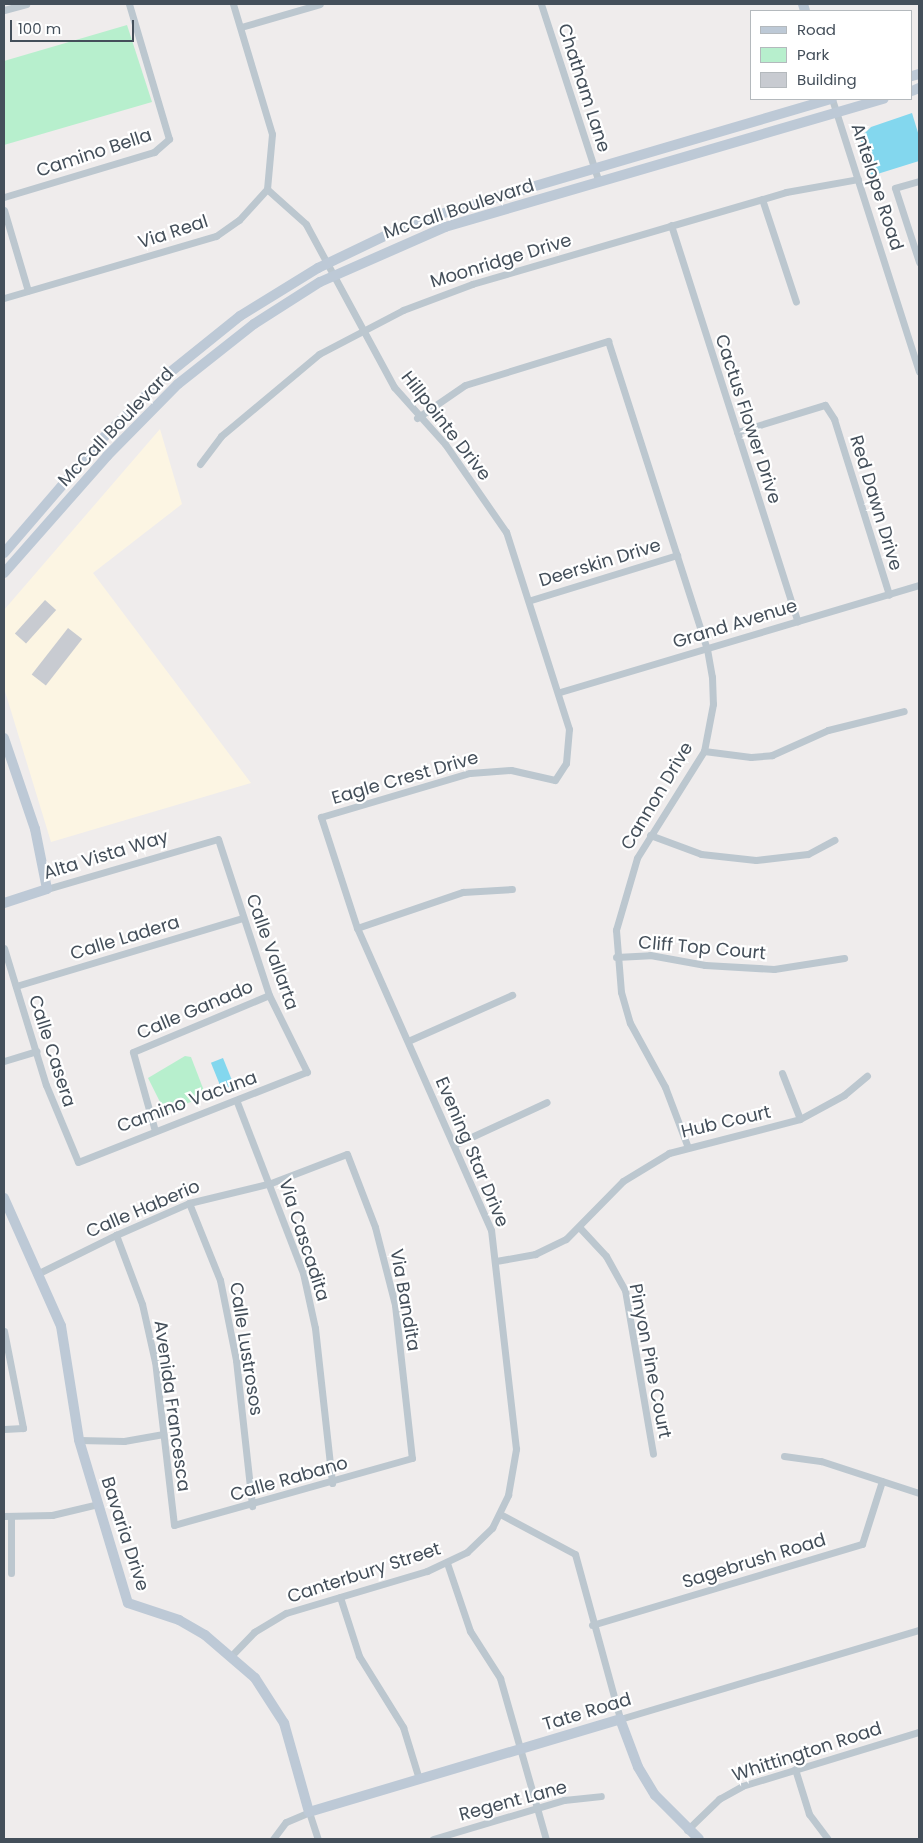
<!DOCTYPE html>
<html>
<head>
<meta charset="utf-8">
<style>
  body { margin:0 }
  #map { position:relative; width:923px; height:1843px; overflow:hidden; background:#efecec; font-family:Poppins,sans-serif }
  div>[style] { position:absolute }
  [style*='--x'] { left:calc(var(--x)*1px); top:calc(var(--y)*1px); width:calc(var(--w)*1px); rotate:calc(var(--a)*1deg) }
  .commercial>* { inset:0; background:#fcf5e3 }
  .green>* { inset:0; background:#b7efcd }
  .water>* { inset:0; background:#83d7ee; transform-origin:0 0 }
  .building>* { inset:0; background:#c8cbd1; transform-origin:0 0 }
  .street>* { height:7px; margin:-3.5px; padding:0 3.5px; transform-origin:3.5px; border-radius:3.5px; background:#bcc7cf }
  .secondary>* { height:10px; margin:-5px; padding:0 5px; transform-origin:5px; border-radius:5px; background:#bdc9d6 }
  span { translate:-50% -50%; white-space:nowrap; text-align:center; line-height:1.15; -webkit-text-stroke:4.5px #fff; paint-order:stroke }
  .street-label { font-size:18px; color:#444f5a }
  .frame { position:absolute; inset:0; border:5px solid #444f5a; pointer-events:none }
  .legend { position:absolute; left:750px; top:10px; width:162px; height:90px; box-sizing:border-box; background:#fff; border:1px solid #b4b9bd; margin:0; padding:6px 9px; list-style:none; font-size:15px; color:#444f5a }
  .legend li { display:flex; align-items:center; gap:10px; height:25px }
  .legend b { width:25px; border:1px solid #b4b9bd }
  .scale { position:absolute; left:10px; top:20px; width:124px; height:22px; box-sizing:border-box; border:2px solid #444f5a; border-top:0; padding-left:6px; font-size:15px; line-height:18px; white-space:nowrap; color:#444f5a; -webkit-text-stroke:4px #fff; paint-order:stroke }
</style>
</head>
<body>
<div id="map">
  <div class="commercial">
    <div style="clip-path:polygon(160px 429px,182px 504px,93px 573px,251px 783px,51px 842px,4px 688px,4px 610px)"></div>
  </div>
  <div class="green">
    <div style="clip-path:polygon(127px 25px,152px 102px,4px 145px,4px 61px)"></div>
    <div style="clip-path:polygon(185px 1056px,191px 1057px,206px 1096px,165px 1112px,148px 1078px)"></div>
  </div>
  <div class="water">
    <div style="clip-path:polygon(912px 113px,919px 136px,919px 161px,871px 176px,860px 138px,871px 127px)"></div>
    <div style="left:223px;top:1058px;width:29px;height:13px;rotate:68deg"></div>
  </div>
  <div class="building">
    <div style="left:45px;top:600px;width:15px;height:45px;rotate:42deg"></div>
    <div style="left:68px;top:628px;width:18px;height:59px;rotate:38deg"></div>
  </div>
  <div class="street">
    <div style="--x:541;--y:4;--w:187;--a:72"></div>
    <div style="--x:4;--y:10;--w:23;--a:-15"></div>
    <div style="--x:241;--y:27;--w:82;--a:-16.2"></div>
    <div style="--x:832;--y:99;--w:286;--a:72.3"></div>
    <div style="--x:919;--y:181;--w:25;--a:164"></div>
    <div style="--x:895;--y:188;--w:78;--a:72"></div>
    <div style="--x:4;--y:197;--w:157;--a:-16.7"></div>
    <div style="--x:154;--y:152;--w:20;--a:-41"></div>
    <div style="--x:169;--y:139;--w:141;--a:-106.5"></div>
    <div style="--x:762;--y:199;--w:108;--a:71.7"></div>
    <div style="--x:4;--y:210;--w:84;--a:73.5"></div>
    <div style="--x:671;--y:225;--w:416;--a:72.3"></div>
    <div style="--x:4;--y:298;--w:221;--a:-16.3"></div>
    <div style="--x:216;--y:236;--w:28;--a:-35"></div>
    <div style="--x:239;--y:220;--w:42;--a:-47.9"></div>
    <div style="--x:267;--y:189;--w:55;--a:-84.8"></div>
    <div style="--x:272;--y:134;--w:136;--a:-106.7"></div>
    <div style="--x:417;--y:418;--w:58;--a:-34.5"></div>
    <div style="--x:465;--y:385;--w:150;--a:-17.1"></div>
    <div style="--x:608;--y:341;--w:324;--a:72.2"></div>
    <div style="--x:707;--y:649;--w:28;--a:80"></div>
    <div style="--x:712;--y:677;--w:27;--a:88"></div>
    <div style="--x:713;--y:704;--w:48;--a:100.8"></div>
    <div style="--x:704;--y:751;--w:126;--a:122.1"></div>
    <div style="--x:637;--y:858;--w:75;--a:106.3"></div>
    <div style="--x:616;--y:930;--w:62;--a:85.4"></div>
    <div style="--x:621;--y:992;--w:32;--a:74"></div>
    <div style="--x:630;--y:1023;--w:73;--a:61.3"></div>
    <div style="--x:665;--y:1087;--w:62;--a:69.2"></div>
    <div style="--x:737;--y:432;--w:92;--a:-17.1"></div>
    <div style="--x:825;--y:405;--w:17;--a:57"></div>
    <div style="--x:834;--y:419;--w:184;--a:72.6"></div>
    <div style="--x:200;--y:464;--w:35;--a:-53"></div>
    <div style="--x:221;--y:436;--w:128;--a:-39.9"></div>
    <div style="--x:319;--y:354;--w:95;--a:-27.6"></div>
    <div style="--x:403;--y:310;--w:74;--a:-20.6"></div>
    <div style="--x:472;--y:284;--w:327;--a:-16.3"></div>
    <div style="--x:786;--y:192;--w:73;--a:-10.2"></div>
    <div style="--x:531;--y:600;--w:153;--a:-17.1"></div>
    <div style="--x:560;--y:692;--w:375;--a:-16.6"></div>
    <div style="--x:704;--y:751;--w:47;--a:7.3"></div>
    <div style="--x:751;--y:757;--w:21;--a:-5"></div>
    <div style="--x:772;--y:755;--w:61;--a:-24.1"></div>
    <div style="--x:828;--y:730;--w:78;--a:-14"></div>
    <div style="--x:650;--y:835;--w:54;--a:20.4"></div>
    <div style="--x:701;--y:854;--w:55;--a:6.2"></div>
    <div style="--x:756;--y:860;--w:52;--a:-6.6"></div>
    <div style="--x:808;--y:854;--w:30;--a:-28"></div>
    <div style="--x:357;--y:928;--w:112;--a:-18.8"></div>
    <div style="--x:463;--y:892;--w:49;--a:-3.5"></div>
    <div style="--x:4;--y:948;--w:143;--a:73"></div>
    <div style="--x:46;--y:1085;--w:83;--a:67.4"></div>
    <div style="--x:78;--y:1162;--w:246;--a:-21.5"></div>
    <div style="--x:307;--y:1072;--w:86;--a:-116.3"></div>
    <div style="--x:269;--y:995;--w:164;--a:-108.1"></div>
    <div style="--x:218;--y:839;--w:178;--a:163.7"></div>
    <div style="--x:616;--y:957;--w:34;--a:-3"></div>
    <div style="--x:650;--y:955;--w:56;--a:10.3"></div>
    <div style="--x:705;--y:965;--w:69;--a:3.3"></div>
    <div style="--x:774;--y:969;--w:71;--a:-8.9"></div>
    <div style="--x:16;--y:986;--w:236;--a:-16.7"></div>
    <div style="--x:408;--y:1041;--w:114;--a:-23.9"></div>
    <div style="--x:4;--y:1061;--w:34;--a:-17"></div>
    <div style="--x:782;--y:1073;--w:49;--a:68.6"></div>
    <div style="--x:237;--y:1102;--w:183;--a:68.9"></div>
    <div style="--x:303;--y:1273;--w:56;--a:77.7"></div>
    <div style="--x:315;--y:1328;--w:156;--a:83.7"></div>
    <div style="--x:155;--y:1131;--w:82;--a:-105.6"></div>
    <div style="--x:133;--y:1052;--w:147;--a:-22.7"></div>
    <div style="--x:454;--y:1145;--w:102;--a:-24.8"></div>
    <div style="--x:189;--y:1203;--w:83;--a:68.1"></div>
    <div style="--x:220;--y:1280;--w:82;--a:78.7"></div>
    <div style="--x:236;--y:1360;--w:147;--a:83.7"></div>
    <div style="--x:580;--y:1228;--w:38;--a:47"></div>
    <div style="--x:606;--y:1256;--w:39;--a:61"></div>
    <div style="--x:625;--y:1290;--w:166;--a:80.3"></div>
    <div style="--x:496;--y:1261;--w:40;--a:-10"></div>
    <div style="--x:535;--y:1254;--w:34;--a:-26"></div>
    <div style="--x:566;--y:1239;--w:81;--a:-45.5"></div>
    <div style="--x:623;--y:1181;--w:54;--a:-31.3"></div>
    <div style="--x:669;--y:1153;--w:135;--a:-14.5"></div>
    <div style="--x:800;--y:1119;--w:50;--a:-28.6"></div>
    <div style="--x:844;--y:1095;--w:30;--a:-40"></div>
    <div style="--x:39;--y:1273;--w:86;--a:-26.3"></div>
    <div style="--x:116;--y:1235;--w:80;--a:-23.7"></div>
    <div style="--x:189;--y:1203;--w:84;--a:-13.7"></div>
    <div style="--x:271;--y:1183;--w:81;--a:-20.9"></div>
    <div style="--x:347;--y:1154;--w:78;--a:69"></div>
    <div style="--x:375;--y:1227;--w:81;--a:75.6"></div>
    <div style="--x:395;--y:1305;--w:154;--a:83.7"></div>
    <div style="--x:412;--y:1458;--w:247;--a:164.3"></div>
    <div style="--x:174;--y:1525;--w:164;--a:-96.6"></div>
    <div style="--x:155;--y:1362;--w:59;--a:-102.6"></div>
    <div style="--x:142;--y:1304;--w:74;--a:-110.6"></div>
    <div style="--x:4;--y:1331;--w:99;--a:78.9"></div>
    <div style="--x:23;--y:1428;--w:19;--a:177"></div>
    <div style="--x:79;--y:1440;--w:45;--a:1.3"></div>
    <div style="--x:124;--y:1441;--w:40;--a:-10"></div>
    <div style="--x:784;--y:1456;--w:37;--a:8"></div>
    <div style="--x:821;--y:1461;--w:103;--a:18.1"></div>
    <div style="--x:500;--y:1514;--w:85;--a:28.1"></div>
    <div style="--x:575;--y:1554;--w:171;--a:74.7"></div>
    <div style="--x:620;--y:1719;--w:312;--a:-16.6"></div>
    <div style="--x:4;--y:1516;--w:48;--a:-1.2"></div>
    <div style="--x:52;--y:1515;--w:47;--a:-13.4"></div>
    <div style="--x:11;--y:1516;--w:57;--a:90"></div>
    <div style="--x:447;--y:1563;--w:72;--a:71.3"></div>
    <div style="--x:470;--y:1631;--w:56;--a:57.4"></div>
    <div style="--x:500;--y:1678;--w:167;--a:74.1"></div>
    <div style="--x:340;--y:1597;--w:62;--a:72.1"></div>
    <div style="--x:359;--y:1656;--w:84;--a:58.2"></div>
    <div style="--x:403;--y:1727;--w:54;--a:72.9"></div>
    <div style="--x:592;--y:1625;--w:282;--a:-16.7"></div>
    <div style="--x:862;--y:1544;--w:66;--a:-72.4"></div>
    <div style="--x:232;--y:1655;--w:32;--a:-46"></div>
    <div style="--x:254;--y:1632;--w:37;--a:-31"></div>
    <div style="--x:286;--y:1613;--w:147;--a:-16.6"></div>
    <div style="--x:427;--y:1571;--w:44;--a:-25.4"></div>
    <div style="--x:467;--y:1552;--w:35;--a:-44"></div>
    <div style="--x:492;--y:1528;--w:37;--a:-64"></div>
    <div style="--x:508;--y:1495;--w:47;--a:-80.1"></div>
    <div style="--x:516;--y:1449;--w:220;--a:-96.5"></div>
    <div style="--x:491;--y:1230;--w:330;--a:-113.9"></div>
    <div style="--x:357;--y:928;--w:117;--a:-108"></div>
    <div style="--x:321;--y:817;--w:155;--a:-16.5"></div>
    <div style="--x:470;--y:773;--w:41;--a:-4.2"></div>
    <div style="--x:511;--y:770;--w:45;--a:12.8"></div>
    <div style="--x:555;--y:780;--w:20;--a:-57"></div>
    <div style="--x:566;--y:763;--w:34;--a:-85"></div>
    <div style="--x:569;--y:729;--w:207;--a:-107.7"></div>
    <div style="--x:506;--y:532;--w:107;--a:-124.7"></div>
    <div style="--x:445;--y:444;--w:76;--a:-131.8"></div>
    <div style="--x:394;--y:387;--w:185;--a:-118.4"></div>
    <div style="--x:306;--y:224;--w:52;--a:-138.1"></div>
    <div style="--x:795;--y:1769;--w:47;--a:72.7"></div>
    <div style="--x:809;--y:1814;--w:31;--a:53"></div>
    <div style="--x:687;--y:1830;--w:45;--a:-44.1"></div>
    <div style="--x:719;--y:1799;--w:26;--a:-29"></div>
    <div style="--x:742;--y:1786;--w:185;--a:-17"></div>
    <div style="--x:273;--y:1839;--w:21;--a:-53"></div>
    <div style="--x:286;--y:1822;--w:25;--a:-23"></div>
    <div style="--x:309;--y:1812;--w:28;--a:72"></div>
    <div style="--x:433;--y:1839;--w:137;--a:-16.6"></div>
    <div style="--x:564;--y:1800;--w:37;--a:-6"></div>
  </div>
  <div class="secondary">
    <div style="--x:803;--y:4;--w:7;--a:74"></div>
    <div style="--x:912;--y:76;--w:7;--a:-16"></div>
    <div style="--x:912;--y:91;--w:8;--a:-23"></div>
    <div style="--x:4;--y:553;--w:150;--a:-49.3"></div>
    <div style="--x:102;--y:439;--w:86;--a:-45"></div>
    <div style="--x:163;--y:378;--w:99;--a:-38.8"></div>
    <div style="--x:240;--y:316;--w:92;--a:-31.6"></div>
    <div style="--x:318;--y:268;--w:85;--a:-25.7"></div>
    <div style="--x:395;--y:231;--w:55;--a:-20.1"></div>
    <div style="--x:447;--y:212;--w:401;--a:-16.4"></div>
    <div style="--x:4;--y:573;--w:156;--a:-48.6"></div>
    <div style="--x:107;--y:456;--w:101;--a:-45.4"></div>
    <div style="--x:178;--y:384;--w:97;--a:-38.3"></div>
    <div style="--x:254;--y:324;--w:78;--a:-32.5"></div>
    <div style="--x:320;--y:282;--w:137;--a:-23.7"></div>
    <div style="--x:445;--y:227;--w:457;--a:-16.3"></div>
    <div style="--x:4;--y:738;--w:96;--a:71.2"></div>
    <div style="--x:35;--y:829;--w:61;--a:78.7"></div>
    <div style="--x:47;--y:889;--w:45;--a:162"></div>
    <div style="--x:4;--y:1198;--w:140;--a:66"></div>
    <div style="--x:61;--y:1326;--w:115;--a:81"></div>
    <div style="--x:79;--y:1440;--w:170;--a:73.3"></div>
    <div style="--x:128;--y:1603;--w:54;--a:18.4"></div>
    <div style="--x:179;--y:1620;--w:30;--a:30"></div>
    <div style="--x:205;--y:1635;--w:66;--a:40.7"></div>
    <div style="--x:255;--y:1678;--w:54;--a:57.2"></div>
    <div style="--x:284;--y:1723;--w:92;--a:74.3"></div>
    <div style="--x:309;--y:1812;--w:325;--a:-16.6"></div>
    <div style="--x:620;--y:1719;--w:51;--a:69.4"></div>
    <div style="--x:638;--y:1767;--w:33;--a:59"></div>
    <div style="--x:655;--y:1795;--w:62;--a:45"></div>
  </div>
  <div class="street-label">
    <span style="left:584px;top:88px;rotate:72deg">Chatham Lane</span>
    <span style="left:94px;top:153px;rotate:-18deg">Camino Bella</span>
    <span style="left:877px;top:187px;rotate:72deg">Antelope Road</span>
    <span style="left:459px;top:209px;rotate:-18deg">McCall Boulevard</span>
    <span style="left:173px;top:232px;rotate:-18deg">Via Real</span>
    <span style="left:501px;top:261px;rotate:-17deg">Moonridge Drive</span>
    <span style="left:748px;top:419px;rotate:72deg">Cactus Flower Drive</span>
    <span style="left:446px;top:426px;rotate:52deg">Hillpointe Drive</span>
    <span style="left:116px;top:427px;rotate:-46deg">McCall Boulevard</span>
    <span style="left:876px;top:503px;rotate:73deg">Red Dawn Drive</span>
    <span style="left:600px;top:563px;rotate:-17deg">Deerskin Drive</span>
    <span style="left:735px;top:624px;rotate:-17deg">Grand Avenue</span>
    <span style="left:405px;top:778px;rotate:-16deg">Eagle Crest Drive</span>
    <span style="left:657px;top:796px;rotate:-59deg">Cannon Drive</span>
    <span style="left:106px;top:855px;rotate:-17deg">Alta Vista Way</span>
    <span style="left:125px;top:938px;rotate:-17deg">Calle Ladera</span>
    <span style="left:702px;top:948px;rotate:5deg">Cliff Top Court</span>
    <span style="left:272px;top:952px;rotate:70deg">Calle Vallarta</span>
    <span style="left:195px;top:1010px;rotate:-23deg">Calle Ganado</span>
    <span style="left:52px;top:1051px;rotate:72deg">Calle Casera</span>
    <span style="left:187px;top:1102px;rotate:-20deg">Camino Vacuna</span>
    <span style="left:726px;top:1122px;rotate:-13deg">Hub Court</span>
    <span style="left:472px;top:1152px;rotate:67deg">Evening Star Drive</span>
    <span style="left:143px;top:1209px;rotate:-23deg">Calle Haberio</span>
    <span style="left:304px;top:1240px;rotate:72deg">Via Cascadita</span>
    <span style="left:405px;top:1300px;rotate:80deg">Via Bandita</span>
    <span style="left:246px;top:1349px;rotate:81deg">Calle Lustrosos</span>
    <span style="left:650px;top:1361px;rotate:79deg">Pinyon Pine Court</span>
    <span style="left:172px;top:1406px;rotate:82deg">Avenida Francesca</span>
    <span style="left:289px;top:1479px;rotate:-16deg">Calle Rabano</span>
    <span style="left:125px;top:1534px;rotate:72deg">Bavaria Drive</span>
    <span style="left:754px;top:1561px;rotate:-17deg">Sagebrush Road</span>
    <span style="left:364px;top:1573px;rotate:-18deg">Canterbury Street</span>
    <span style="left:587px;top:1712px;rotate:-17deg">Tate Road</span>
    <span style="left:807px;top:1752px;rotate:-18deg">Whittington Road</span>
    <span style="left:513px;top:1801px;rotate:-15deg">Regent Lane</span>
  </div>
  <div class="frame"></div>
  <ul class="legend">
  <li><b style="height:6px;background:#bdc9d6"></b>Road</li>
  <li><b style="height:14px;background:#b7efcd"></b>Park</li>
  <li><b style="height:14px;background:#c8cbd1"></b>Building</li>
  </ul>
  <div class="scale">100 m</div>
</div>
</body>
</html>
